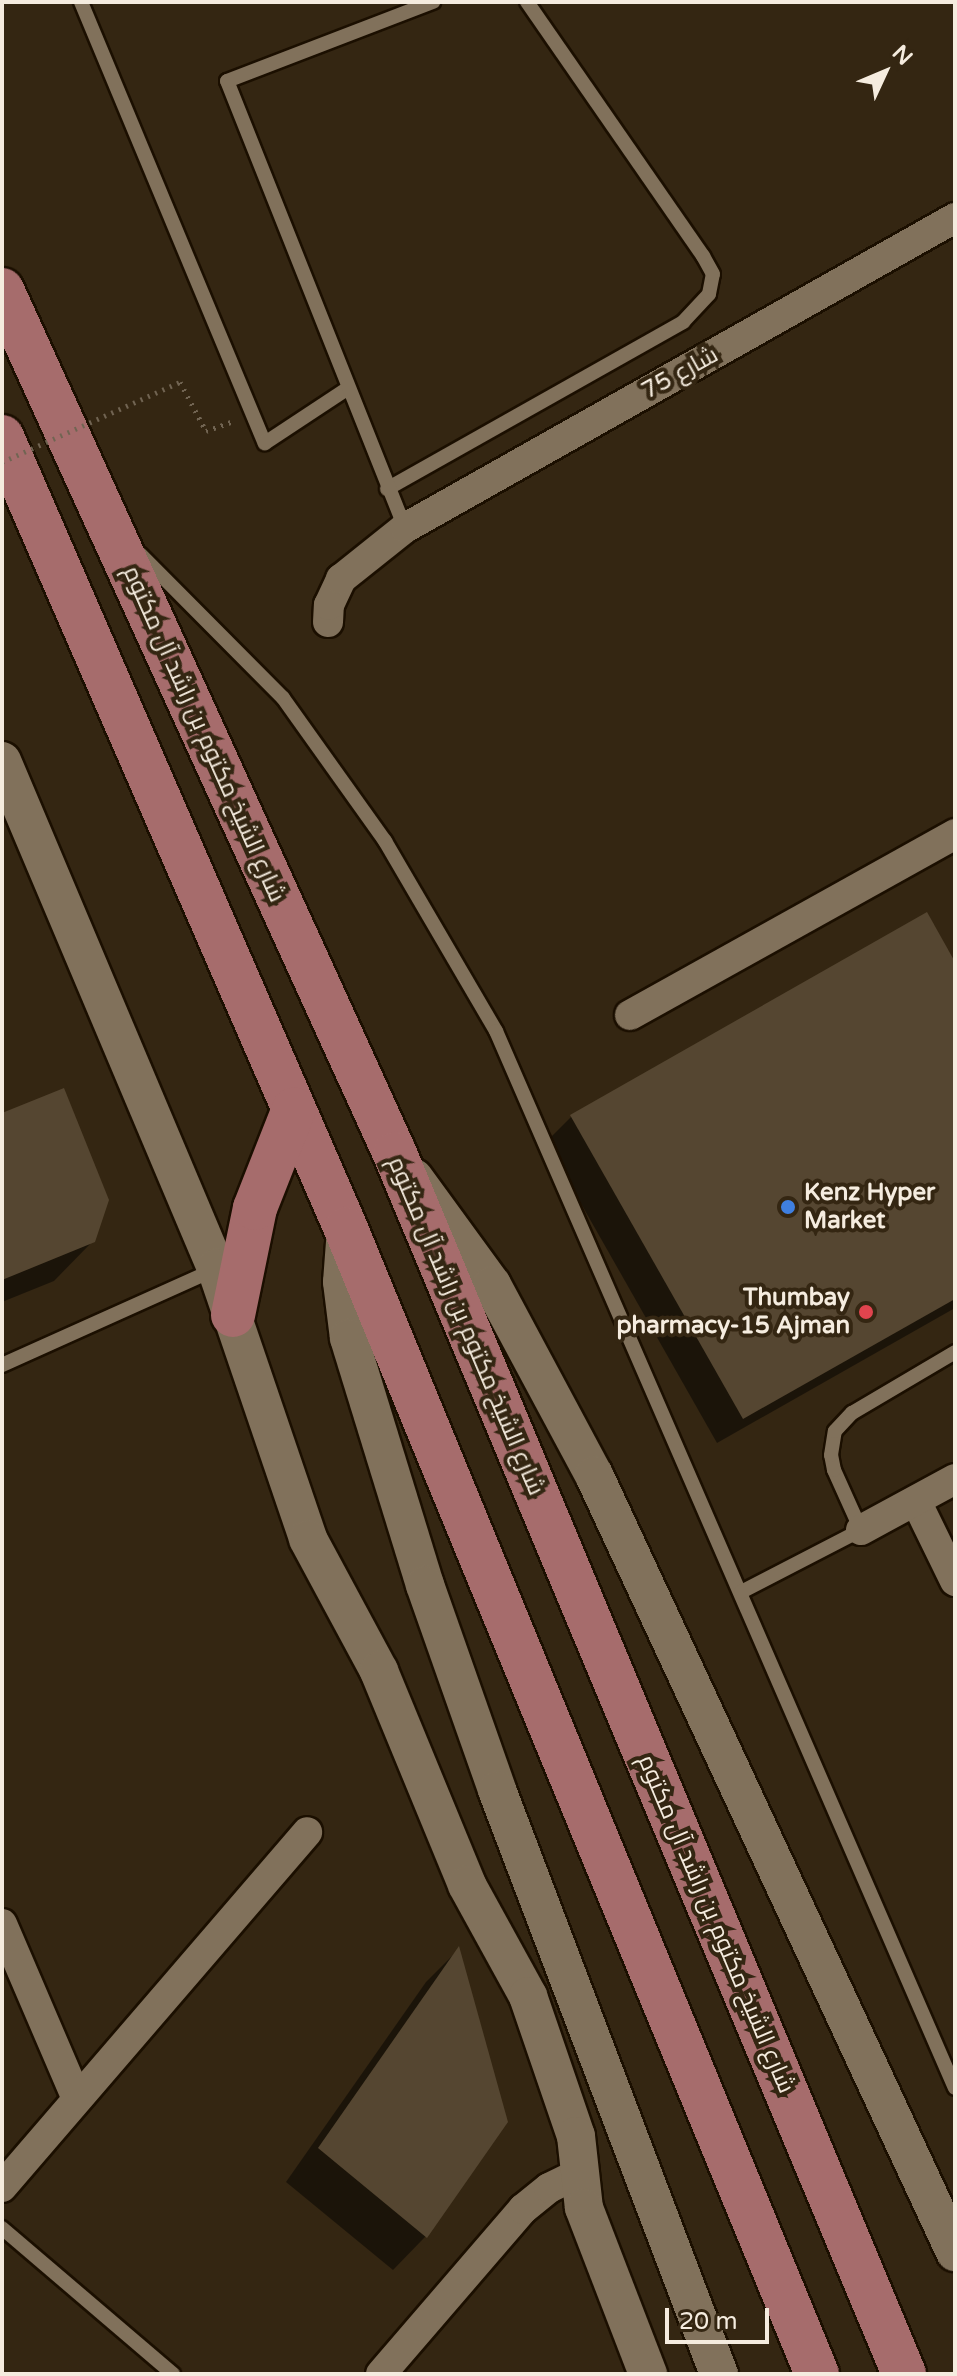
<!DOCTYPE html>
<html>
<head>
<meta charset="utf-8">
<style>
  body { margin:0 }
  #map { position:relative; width:957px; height:2376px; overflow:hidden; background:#342612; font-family:"Varela Round",Cairo,sans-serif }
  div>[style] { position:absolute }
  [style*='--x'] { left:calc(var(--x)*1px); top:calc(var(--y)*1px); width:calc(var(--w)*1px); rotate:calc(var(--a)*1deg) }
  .shadow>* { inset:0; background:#0007 }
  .building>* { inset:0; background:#554631 }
  .path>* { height:5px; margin-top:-2.5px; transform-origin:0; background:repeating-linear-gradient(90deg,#716452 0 2px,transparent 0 8px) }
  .roads { filter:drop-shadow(2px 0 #1b0f00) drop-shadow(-2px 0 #1b0f00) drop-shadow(0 2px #1b0f00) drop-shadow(0 -2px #1b0f00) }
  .service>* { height:14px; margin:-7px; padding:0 7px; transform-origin:7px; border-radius:7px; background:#81715b }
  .minor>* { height:30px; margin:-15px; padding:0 15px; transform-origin:15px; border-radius:15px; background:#81715b }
  .tertiary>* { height:38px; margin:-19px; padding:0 19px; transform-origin:19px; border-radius:19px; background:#81715b }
  .primary>* { height:44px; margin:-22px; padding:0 22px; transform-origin:22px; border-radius:22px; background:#a66c6c }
  .path-bridge>* { height:5px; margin-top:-2.5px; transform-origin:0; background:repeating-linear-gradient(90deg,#716452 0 2px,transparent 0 8px) }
  .dots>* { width:22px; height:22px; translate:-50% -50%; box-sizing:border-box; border:4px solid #342612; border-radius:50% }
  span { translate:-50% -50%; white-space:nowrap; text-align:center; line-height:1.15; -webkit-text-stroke:8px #342612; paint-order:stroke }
  .street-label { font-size:24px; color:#f5ecdf }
  .poi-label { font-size:24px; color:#f5ecdf; font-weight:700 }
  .left { translate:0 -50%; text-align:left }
  .right { translate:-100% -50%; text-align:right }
  .frame { position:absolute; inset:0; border:4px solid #f5ecdf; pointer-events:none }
  .north { position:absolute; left:845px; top:32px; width:80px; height:80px; -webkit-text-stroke:6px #342612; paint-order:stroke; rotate:46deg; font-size:22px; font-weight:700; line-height:32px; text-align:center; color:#f5ecdf }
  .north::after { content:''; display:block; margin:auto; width:28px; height:36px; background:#f5ecdf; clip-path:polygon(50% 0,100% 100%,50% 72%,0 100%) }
  .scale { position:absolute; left:665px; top:2308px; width:104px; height:36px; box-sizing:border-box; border:4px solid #f5ecdf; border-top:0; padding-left:10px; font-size:24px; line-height:28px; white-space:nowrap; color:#f5ecdf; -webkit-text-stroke:6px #342612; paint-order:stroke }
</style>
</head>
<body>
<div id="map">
  <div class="shadow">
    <div style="clip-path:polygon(926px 915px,955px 966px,955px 1308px,717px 1443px,546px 1142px,571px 1117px)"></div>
    <div style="clip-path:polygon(2px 1115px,93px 1241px,54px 1281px,2px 1302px)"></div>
    <div style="clip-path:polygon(458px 1950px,506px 2122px,425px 2237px,393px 2270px,286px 2182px,426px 1982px)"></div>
  </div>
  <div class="building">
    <div style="clip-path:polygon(927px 912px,955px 962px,955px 1299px,743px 1419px,570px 1115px)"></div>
    <div style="clip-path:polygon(64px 1088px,109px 1200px,95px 1242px,2px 1280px,2px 1113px)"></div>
    <div style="clip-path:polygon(459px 1946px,508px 2122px,427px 2238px,318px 2148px)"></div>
  </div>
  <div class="path">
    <div style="--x:180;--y:382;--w:55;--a:62"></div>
    <div style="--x:206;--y:431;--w:29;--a:-20"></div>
  </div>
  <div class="roads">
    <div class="service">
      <div style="--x:81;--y:2;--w:478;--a:67.4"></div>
      <div style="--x:265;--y:443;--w:98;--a:-33.4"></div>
      <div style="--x:387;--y:489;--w:340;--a:-29.4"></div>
      <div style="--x:683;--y:322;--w:38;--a:-47"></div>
      <div style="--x:709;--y:294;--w:20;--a:-79"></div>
      <div style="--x:713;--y:274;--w:21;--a:-119"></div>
      <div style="--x:703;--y:256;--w:309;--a:-124.7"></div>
      <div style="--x:405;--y:528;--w:481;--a:-111.7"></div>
      <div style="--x:227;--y:81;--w:221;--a:-21"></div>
      <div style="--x:140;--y:554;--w:203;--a:45.2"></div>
      <div style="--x:283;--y:698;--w:176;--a:54.5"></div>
      <div style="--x:385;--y:841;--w:220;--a:59.7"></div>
      <div style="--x:496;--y:1031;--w:1152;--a:66.53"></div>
      <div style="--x:2;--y:1365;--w:231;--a:-24.2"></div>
      <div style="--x:741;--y:1592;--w:135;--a:-27.3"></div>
      <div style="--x:861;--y:1530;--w:66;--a:-114.2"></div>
      <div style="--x:834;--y:1470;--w:15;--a:-101"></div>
      <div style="--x:831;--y:1455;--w:24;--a:-81"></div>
      <div style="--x:835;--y:1431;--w:25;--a:-47"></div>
      <div style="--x:852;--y:1413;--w:120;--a:-30.6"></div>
      <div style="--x:2;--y:2228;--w:225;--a:40.5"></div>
    </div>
    <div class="minor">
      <div style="--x:328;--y:622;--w:17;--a:-87"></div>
      <div style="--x:329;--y:605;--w:29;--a:-65"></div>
      <div style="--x:341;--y:579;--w:82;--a:-38.6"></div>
      <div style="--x:405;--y:528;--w:631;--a:-29.41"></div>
      <div style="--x:630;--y:1015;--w:372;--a:-29.1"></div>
      <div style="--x:916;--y:1501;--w:89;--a:64"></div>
      <div style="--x:861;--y:1530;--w:107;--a:-28.5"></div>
      <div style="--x:2;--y:1924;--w:190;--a:66.8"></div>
      <div style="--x:2;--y:2187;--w:468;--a:-49.3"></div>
      <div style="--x:381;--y:2374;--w:218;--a:-49.3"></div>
      <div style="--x:523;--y:2209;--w:33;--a:-39"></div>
      <div style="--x:549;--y:2188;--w:32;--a:-26"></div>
    </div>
    <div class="tertiary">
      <div style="--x:2;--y:761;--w:550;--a:67.12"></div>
      <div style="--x:216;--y:1268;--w:286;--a:71.2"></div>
      <div style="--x:308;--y:1539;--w:150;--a:61.7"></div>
      <div style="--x:379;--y:1671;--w:231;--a:67.6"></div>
      <div style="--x:467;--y:1885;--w:127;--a:61.2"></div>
      <div style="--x:528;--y:1996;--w:148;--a:71.1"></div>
      <div style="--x:576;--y:2136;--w:72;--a:83.7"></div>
      <div style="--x:584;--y:2208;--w:178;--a:68.9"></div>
      <div style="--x:414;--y:1178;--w:132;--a:53.9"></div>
      <div style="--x:492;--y:1285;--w:216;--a:61.8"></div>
      <div style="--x:594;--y:1475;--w:857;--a:65.08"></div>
      <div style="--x:346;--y:1229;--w:53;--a:94.3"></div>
      <div style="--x:342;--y:1282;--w:56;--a:82.9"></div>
      <div style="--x:349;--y:1338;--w:258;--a:72.9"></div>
      <div style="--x:425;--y:1585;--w:217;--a:70.6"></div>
      <div style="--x:497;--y:1790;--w:625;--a:69.19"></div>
    </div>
    <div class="primary">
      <div style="--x:2;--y:290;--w:949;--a:65.54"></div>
      <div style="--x:395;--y:1154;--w:1322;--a:67.35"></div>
      <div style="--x:2;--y:437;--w:863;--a:66.52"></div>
      <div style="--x:346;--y:1229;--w:1238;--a:67.64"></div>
      <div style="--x:233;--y:1315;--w:109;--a:-78.4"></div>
      <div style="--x:255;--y:1208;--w:106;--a:-68.5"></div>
    </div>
  </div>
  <div class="path-bridge">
    <div style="--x:2;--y:462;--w:195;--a:-24.2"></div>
  </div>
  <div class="dots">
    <div style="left:788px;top:1207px;background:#3f7fe0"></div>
    <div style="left:866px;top:1312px;background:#e0444e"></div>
  </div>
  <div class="street-label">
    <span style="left:680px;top:373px;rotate:-29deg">شارع 75</span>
    <span style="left:204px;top:734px;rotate:66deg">شارع الشيخ مكتوم بن راشد آل مكتوم</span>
    <span style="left:466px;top:1326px;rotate:67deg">شارع الشيخ مكتوم بن راشد آل مكتوم</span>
    <span style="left:716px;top:1924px;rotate:67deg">شارع الشيخ مكتوم بن راشد آل مكتوم</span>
  </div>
  <div class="poi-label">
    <span class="left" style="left:804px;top:1207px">Kenz Hyper<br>Market</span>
    <span class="right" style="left:850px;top:1312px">Thumbay<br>pharmacy-15 Ajman</span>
  </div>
  <div class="frame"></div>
  <div class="north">N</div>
  <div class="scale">20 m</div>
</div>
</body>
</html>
